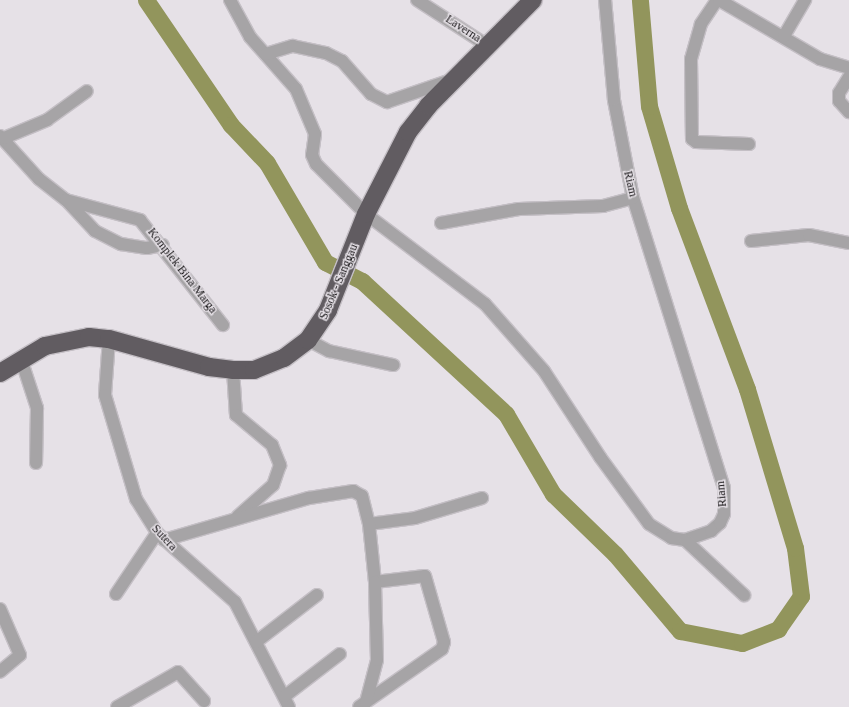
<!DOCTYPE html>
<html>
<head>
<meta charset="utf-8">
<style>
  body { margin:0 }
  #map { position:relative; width:849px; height:707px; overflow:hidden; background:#e6e1e7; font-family:"Times New Roman",serif }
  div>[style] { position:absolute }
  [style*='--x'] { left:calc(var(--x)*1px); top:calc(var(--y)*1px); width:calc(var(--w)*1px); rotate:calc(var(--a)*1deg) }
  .river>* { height:17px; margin:-8.5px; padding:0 8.5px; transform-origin:8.5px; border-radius:8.5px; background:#92955c }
  .roads { filter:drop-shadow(1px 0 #c4bfc5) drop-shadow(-1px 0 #c4bfc5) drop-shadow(0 1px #c4bfc5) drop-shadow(0 -1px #c4bfc5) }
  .minor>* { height:12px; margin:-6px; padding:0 6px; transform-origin:6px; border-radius:6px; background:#a6a4a6 }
  .highway>* { height:18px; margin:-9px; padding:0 9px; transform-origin:9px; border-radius:9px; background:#615c61 }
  span { translate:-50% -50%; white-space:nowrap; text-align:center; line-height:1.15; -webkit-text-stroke:3px #e6e1e7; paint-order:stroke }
  .street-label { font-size:12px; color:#110f11 }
</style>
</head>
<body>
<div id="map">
  <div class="river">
    <div style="--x:146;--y:0;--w:151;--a:55.8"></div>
    <div style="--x:231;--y:125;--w:52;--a:46.5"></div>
    <div style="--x:267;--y:163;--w:115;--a:59.6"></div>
    <div style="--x:325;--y:262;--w:42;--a:27.2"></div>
    <div style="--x:362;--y:281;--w:196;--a:42.7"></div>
    <div style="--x:506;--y:414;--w:93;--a:59.6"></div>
    <div style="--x:553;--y:494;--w:86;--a:44.1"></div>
    <div style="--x:615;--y:554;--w:101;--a:49.8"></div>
    <div style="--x:680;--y:631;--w:63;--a:11"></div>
    <div style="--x:742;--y:643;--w:39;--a:-21"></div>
    <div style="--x:778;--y:629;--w:40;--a:-55.1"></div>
    <div style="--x:801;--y:596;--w:48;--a:-97.1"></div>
    <div style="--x:795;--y:548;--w:166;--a:-106.8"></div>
    <div style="--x:747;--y:389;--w:193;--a:-110.6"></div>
    <div style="--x:679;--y:208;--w:106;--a:-106.4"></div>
    <div style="--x:649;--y:106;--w:106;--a:-94.9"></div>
  </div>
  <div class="roads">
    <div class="minor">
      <div style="--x:230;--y:0;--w:42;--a:61.6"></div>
      <div style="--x:250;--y:37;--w:69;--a:48.5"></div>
      <div style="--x:296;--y:89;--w:49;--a:67.1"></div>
      <div style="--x:315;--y:134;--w:21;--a:98"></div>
      <div style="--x:312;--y:155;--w:10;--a:66"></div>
      <div style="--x:316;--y:164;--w:71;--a:45"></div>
      <div style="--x:366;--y:214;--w:149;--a:37.1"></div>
      <div style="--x:485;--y:304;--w:89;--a:48.6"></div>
      <div style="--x:544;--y:371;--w:103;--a:56.9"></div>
      <div style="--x:600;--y:457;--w:83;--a:53.8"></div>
      <div style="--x:649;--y:524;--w:26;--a:32"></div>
      <div style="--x:671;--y:538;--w:14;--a:8"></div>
      <div style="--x:685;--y:540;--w:28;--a:-19"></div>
      <div style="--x:711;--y:531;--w:12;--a:-42"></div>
      <div style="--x:720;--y:523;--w:10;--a:-66"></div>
      <div style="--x:724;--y:514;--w:26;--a:-90"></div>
      <div style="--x:724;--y:488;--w:304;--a:-107.4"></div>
      <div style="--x:633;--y:198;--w:100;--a:-101"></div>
      <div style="--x:614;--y:100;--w:100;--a:-95.1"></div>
      <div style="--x:417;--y:0;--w:85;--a:32.9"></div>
      <div style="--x:717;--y:0;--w:29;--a:124"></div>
      <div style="--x:701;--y:24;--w:36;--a:106"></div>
      <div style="--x:691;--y:59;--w:80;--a:89.3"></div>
      <div style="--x:692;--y:139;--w:5;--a:37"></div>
      <div style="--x:696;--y:142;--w:53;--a:2.2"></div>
      <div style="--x:719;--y:0;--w:117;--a:30.3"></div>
      <div style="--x:820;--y:59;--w:30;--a:17"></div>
      <div style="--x:784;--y:36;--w:42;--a:-59.7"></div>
      <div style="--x:266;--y:54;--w:28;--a:-17"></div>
      <div style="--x:293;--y:46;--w:34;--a:12"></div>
      <div style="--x:326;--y:53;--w:18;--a:27"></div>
      <div style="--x:342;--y:61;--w:44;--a:48.7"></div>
      <div style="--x:371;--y:94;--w:18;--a:27"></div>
      <div style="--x:387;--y:102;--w:71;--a:-18.9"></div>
      <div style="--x:849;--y:77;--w:19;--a:122"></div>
      <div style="--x:839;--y:93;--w:8;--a:90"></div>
      <div style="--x:839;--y:101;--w:15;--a:48"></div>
      <div style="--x:0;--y:136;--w:58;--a:47.8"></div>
      <div style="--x:39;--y:179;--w:34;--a:38"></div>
      <div style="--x:66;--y:200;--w:77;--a:15.1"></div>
      <div style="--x:140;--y:220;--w:134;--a:51.7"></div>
      <div style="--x:4;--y:138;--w:47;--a:-22.7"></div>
      <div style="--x:47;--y:120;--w:49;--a:-35.9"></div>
      <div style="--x:66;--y:200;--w:42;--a:46.9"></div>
      <div style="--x:95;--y:231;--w:29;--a:27"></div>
      <div style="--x:121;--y:244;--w:26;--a:9"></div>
      <div style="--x:147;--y:248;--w:16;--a:-11"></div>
      <div style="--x:441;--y:223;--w:79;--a:-10.2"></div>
      <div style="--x:519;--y:209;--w:84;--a:-2"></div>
      <div style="--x:603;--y:206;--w:31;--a:-15"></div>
      <div style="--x:751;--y:241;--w:58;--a:-5.9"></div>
      <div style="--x:809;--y:235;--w:41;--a:11.3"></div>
      <div style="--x:109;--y:339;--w:56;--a:94.1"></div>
      <div style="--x:105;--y:395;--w:109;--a:73.4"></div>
      <div style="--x:136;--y:499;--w:40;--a:58"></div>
      <div style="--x:157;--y:533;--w:104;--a:41.5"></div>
      <div style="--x:235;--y:602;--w:118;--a:62.8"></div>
      <div style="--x:308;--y:340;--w:24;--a:28"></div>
      <div style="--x:329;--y:351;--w:66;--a:12.3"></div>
      <div style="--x:21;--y:359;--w:52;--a:71.9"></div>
      <div style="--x:37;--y:408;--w:55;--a:91"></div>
      <div style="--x:233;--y:370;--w:45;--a:86.2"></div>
      <div style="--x:236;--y:415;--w:47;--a:39.8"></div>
      <div style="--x:272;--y:445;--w:22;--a:68"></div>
      <div style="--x:280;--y:465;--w:21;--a:109"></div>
      <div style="--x:273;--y:485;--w:47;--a:138.5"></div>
      <div style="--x:369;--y:524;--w:46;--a:-7.4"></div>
      <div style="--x:415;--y:518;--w:70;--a:-16.6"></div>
      <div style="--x:164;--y:540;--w:151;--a:-16.2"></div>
      <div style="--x:309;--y:498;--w:45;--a:-9"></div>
      <div style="--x:353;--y:491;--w:10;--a:29"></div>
      <div style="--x:362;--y:496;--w:29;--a:76"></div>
      <div style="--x:369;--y:524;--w:58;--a:84.1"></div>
      <div style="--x:375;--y:582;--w:50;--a:-6.8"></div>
      <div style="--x:425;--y:576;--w:69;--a:73.9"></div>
      <div style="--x:444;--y:642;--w:7;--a:106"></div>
      <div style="--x:442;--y:649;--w:101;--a:145.1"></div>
      <div style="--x:685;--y:540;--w:81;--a:43"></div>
      <div style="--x:116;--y:594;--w:73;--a:-56.1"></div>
      <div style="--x:0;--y:609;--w:50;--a:66.5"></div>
      <div style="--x:20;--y:655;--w:26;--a:140"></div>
      <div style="--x:256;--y:642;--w:77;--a:-37.6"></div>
      <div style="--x:285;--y:696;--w:69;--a:-37.4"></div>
      <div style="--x:366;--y:702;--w:43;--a:-75.3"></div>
      <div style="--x:377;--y:660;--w:78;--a:-91.5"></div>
      <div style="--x:117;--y:707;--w:70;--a:-29.8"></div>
      <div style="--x:178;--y:672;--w:39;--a:48"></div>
    </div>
    <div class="highway">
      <div style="--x:0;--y:373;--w:52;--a:-31"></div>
      <div style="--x:45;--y:346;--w:45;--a:-11.6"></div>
      <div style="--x:89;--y:337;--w:20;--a:6"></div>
      <div style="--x:109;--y:339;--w:104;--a:15.6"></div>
      <div style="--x:209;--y:367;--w:24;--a:7"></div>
      <div style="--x:233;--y:370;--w:21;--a:0"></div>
      <div style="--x:254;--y:370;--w:32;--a:-22"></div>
      <div style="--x:284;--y:358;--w:30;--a:-37"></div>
      <div style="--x:308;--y:340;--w:36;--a:-56"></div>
      <div style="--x:328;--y:310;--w:103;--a:-68.4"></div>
      <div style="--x:366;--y:214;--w:92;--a:-62.9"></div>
      <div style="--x:408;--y:132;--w:33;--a:-52"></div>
      <div style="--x:428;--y:106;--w:149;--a:-45.3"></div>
    </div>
  </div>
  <div class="street-label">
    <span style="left:463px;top:29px;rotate:33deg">Laverna</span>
    <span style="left:630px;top:184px;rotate:77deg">Riam</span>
    <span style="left:182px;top:271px;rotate:52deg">Komplek Bina Marga</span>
    <span style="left:339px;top:282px;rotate:-67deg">Sosok - Sanggau</span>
    <span style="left:722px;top:494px;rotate:-95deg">Riam</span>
    <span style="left:164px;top:538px;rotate:47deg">Sutera</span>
  </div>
</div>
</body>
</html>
